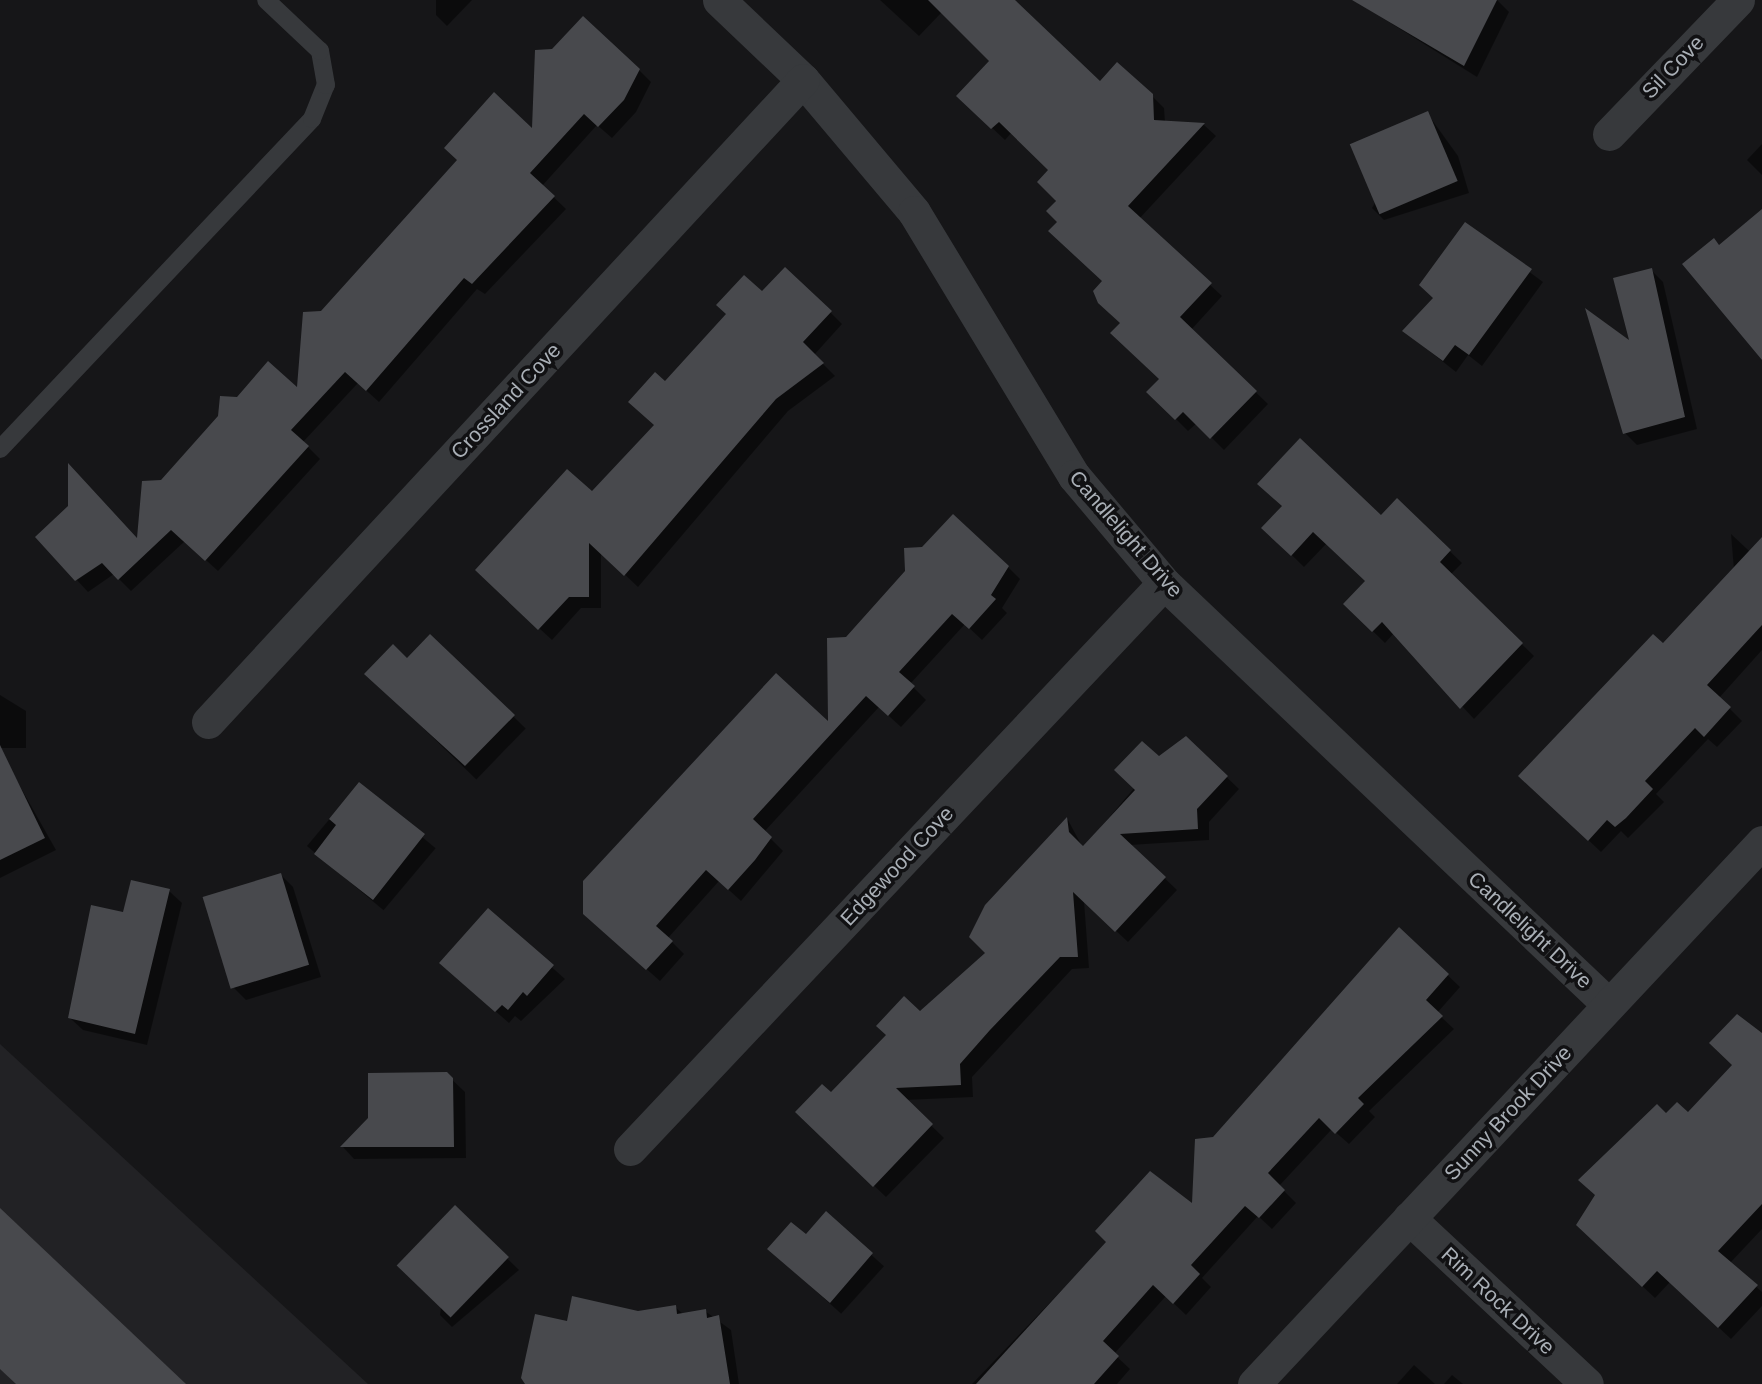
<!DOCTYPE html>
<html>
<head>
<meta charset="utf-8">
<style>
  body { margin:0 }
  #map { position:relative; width:1762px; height:1384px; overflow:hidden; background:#161618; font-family:Helvetica,sans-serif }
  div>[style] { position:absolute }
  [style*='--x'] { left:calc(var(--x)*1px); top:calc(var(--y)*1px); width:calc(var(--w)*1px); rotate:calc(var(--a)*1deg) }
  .built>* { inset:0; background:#222225 }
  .shadow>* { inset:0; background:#0007; transform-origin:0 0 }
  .building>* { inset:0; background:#48494d; transform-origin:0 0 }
  .lane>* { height:18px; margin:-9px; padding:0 9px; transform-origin:9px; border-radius:9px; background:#37393c }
  .street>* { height:33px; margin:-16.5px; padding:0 16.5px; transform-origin:16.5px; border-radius:16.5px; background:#37393c }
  span { translate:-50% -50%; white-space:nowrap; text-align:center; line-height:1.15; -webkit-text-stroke:7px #111113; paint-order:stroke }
  .street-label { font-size:21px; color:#a9afb6 }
</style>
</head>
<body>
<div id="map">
  <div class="built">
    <div style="clip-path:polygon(0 1044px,368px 1384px,0 1384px)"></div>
  </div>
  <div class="shadow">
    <div style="clip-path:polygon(436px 0,472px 0,447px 26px,436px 15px)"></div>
    <div style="clip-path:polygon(880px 0,1012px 0,1100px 83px,1151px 95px,1164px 108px,1165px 122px,1204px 125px,1216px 136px,1139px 219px,1222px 296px,1191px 330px,1268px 404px,1224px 450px,1197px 423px,1188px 431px,1149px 392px,1161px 379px,1122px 323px,1104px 282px,1059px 222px,1050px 170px,1012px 132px,1005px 140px,958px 96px,991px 61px,942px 12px,919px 36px)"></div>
    <div style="clip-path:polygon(1394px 0,1497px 0,1509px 12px,1477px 77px,1365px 7px)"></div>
    <div style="clip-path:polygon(639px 70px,651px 82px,636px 112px,612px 138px,597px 125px,542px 186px,566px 209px,485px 294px,477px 289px,379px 402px,358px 383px,303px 442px,320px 459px,218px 571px,185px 541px,131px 591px,114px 574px,88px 592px,37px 537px,138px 541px,162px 481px,237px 399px,298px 390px,322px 313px,534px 132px)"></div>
    <div style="clip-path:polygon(1427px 113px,1458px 156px,1469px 193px,1384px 220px,1372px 208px)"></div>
    <div style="clip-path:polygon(1762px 144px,1762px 175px,1747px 160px)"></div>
    <div style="clip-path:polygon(1465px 225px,1543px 282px,1482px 366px,1468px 355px,1456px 372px,1404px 331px,1435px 298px)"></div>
    <div style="clip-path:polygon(1651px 270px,1663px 282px,1697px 429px,1637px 445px,1625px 433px,1632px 345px)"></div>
    <div style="clip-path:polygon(762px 294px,830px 312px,842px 324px,814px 355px,835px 376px,788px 411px,638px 587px,601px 552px,601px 608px,581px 608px,552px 640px,489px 582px,592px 494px,656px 426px,665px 383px,728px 314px)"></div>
    <div style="clip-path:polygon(1397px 500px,1462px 563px,1450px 575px,1534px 656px,1474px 719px,1394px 633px,1385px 643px,1345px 604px,1367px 581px,1327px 543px,1304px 567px,1264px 528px,1381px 517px)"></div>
    <div style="clip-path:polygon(1731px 534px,1762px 563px,1762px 650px,1719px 698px,1742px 721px,1717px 747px,1708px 739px,1656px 794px,1664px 802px,1628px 838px,1621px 831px,1601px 852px,1533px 788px,1734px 570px)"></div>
    <div style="clip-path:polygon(1008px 567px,1020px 579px,1002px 608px,1007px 613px,982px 640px,965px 624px,910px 684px,926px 700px,901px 727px,879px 707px,764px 832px,783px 851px,741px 901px,719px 881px,668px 938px,684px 954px,660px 981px,598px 926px,830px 725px,846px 639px)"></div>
    <div style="left:430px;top:636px;width:133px;height:71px;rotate:44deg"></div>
    <div style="clip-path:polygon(0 695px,26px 711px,26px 748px,0 748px)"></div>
    <div style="clip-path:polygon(1186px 738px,1239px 789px,1209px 822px,1209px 840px,1130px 845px,1177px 890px,1128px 942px,1084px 901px,1089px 968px,1072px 969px,972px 1077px,973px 1097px,905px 1100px,944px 1138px,886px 1197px,809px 1124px,831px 1094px,987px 953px,986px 906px,1068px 820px,1083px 848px,1159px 759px)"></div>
    <div style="clip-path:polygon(13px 774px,56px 850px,0 878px,0 780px)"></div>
    <div style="left:359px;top:784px;width:100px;height:81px;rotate:40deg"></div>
    <div style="clip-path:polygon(281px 875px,293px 887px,321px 977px,246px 1000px,234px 988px)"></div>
    <div style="clip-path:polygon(169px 891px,182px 903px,147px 1045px,83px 1030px,70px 1018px,124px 914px)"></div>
    <div style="clip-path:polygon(488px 910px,565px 979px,521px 1021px,515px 1016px,509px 1023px,454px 975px)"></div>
    <div style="clip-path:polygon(1399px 929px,1460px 987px,1437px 1013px,1454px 1029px,1369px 1111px,1375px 1117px,1349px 1144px,1332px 1129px,1279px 1186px,1296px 1203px,1272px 1229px,1258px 1216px,1202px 1278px,1211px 1287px,1186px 1315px,1166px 1296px,1114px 1354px,1130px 1369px,1117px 1384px,972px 1384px,1108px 1242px,1193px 1207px,1214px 1139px)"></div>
    <div style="clip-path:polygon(1762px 1036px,1762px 1229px,1730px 1263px,1762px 1292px,1762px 1306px,1731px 1339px,1670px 1282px,1655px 1298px,1590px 1237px,1666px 1115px,1688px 1114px)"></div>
    <div style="clip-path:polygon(446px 1074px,465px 1092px,466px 1158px,354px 1159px,343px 1147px,369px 1119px)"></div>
    <div style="clip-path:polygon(455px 1207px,519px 1270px,452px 1327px,440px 1315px)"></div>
    <div style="left:826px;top:1214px;width:78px;height:64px;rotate:42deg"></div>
    <div style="clip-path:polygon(675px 1307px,683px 1314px,705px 1311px,731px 1330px,739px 1384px,526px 1384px,568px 1323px)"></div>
    <div style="clip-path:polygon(1414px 1365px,1435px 1384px,1397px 1384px)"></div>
    <div style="clip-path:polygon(1452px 1375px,1463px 1384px,1444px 1384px)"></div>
  </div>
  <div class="building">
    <div style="clip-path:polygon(928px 0,1015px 0,1100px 81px,1117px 62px,1153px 94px,1154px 120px,1205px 123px,1128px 206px,1212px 283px,1180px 317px,1257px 391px,1210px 439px,1183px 412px,1175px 420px,1146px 392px,1159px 379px,1110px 333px,1120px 323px,1098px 303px,1093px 291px,1102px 281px,1048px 231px,1057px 222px,1046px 211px,1056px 201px,1037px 182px,1048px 170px,999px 122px,991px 129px,956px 96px,989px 61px)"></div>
    <div style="clip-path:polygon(1352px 0,1497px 0,1464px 66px)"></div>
    <div style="clip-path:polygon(583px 16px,640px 69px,624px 100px,598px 127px,584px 114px,530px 173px,555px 196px,472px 284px,464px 278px,366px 391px,345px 372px,291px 430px,309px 446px,205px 561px,171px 530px,118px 580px,102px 563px,75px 581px,35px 537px,68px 506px,68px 463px,137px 538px,142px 481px,161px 480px,218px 416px,220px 396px,237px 397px,268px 361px,297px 387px,303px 312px,321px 311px,457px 160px,444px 148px,494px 92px,532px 128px,535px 50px,552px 49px)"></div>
    <div style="left:1428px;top:111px;width:76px;height:85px;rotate:67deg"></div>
    <div style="clip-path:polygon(1762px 209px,1762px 360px,1682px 264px,1714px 238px,1719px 245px)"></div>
    <div style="clip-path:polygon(1465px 222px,1532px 269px,1469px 355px,1455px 345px,1443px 361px,1402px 331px,1433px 298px,1419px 285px)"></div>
    <div style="clip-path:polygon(785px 267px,832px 311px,803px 342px,824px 363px,776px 399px,624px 576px,589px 543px,589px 597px,569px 597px,538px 630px,475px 570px,567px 469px,592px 491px,654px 425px,628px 402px,655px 372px,665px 381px,726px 314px,716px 305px,744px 275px,762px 291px)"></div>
    <div style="clip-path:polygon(1652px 268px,1685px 417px,1623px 434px,1585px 308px,1629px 340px,1613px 278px)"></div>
    <div style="clip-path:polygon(1300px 438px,1381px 515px,1397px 498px,1451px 550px,1440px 562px,1523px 643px,1460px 709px,1382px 622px,1372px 632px,1343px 604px,1365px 581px,1313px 532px,1291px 556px,1261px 528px,1282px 506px,1257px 484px)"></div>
    <div style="clip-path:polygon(953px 514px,1009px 566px,991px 595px,996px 599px,969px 629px,952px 614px,899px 672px,915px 686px,888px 716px,866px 696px,753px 819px,772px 837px,755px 860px,728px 890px,706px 870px,656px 926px,673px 941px,646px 970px,583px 914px,583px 881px,776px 673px,828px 721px,827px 638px,846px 637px,905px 571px,904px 548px,922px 547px)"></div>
    <div style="clip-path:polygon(1762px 537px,1762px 625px,1707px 685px,1731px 707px,1704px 737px,1695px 728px,1645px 781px,1653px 789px,1626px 818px,1615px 827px,1607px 820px,1588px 841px,1518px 776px,1653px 634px,1663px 643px)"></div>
    <div style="clip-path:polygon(430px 634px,515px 715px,465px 766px,364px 674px,393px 644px,407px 658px)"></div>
    <div style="clip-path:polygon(1186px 736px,1228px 776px,1197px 809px,1198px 829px,1120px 834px,1166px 877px,1115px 932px,1073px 892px,1078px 957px,1060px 957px,990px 1030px,960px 1064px,961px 1085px,896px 1088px,933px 1124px,873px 1187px,795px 1112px,822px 1084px,831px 1092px,886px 1035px,876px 1026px,904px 996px,920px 1011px,985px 953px,969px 937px,985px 905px,1067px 817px,1069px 832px,1083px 846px,1135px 790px,1114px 770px,1142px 741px,1159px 756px)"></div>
    <div style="clip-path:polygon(0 745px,45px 838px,0 860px)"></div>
    <div style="clip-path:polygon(359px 782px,425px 834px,373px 900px,314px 854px,336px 825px,329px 819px)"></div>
    <div style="left:281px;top:873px;width:96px;height:82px;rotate:73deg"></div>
    <div style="clip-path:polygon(131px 880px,170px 889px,135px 1034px,68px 1018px,91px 905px,123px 912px)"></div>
    <div style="clip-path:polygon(488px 908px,554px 965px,527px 996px,523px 992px,508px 1010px,502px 1005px,495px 1012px,439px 963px)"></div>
    <div style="clip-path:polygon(1399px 927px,1449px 974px,1426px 1000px,1443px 1016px,1358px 1098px,1364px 1104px,1335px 1134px,1319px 1118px,1268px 1173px,1285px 1190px,1259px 1218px,1245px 1206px,1191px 1265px,1200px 1274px,1173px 1304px,1153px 1285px,1103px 1341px,1119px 1356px,1094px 1384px,976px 1384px,1106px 1242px,1095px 1231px,1150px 1171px,1192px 1203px,1195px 1139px,1213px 1137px)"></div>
    <div style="clip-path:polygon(1737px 1014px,1762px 1033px,1762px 1204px,1718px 1251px,1758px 1285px,1718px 1328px,1657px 1271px,1642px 1287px,1576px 1225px,1595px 1195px,1578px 1180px,1657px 1104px,1666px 1113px,1677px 1102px,1688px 1112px,1732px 1065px,1709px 1043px)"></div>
    <div style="clip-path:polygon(447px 1072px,453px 1078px,454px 1147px,340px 1147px,368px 1118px,368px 1073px)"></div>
    <div style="left:455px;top:1205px;width:75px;height:84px;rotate:44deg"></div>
    <div style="clip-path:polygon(0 1208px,186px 1384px,16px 1384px,0 1369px)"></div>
    <div style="clip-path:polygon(826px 1211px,873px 1253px,830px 1303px,767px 1249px,791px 1222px,806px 1234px)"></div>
    <div style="clip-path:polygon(572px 1296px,638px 1311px,676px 1305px,677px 1314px,706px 1309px,707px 1318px,719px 1315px,730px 1384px,525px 1384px,521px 1378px,535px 1314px,567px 1321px)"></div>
  </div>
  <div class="lane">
    <div style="--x:0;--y:449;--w:454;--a:-46.6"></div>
    <div style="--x:312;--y:119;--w:37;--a:-68"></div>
    <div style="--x:326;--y:85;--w:35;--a:-100"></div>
    <div style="--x:320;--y:51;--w:74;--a:-136.6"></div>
  </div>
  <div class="street">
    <div style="--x:719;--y:0;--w:116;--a:43.6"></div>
    <div style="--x:803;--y:80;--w:172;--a:49.9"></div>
    <div style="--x:914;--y:212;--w:309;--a:58.8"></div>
    <div style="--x:1074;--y:476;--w:140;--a:49.9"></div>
    <div style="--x:1164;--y:583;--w:613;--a:43.48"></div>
    <div style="--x:1609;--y:134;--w:186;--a:-46.1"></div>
    <div style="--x:208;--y:722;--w:875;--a:-47.18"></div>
    <div style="--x:630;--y:1149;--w:778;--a:-46.67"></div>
    <div style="--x:1409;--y:1218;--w:243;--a:43"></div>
    <div style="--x:1254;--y:1384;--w:743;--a:-46.85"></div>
  </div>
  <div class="street-label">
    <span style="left:1673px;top:67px;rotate:-46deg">Sil Cove</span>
    <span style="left:506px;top:401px;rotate:-47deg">Crossland Cove</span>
    <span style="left:1126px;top:534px;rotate:49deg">Candlelight Drive</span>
    <span style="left:897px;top:866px;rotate:-47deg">Edgewood Cove</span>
    <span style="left:1530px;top:930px;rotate:43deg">Candlelight Drive</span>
    <span style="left:1508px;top:1113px;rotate:-47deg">Sunny Brook Drive</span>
    <span style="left:1498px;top:1301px;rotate:43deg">Rim Rock Drive</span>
  </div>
</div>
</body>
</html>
